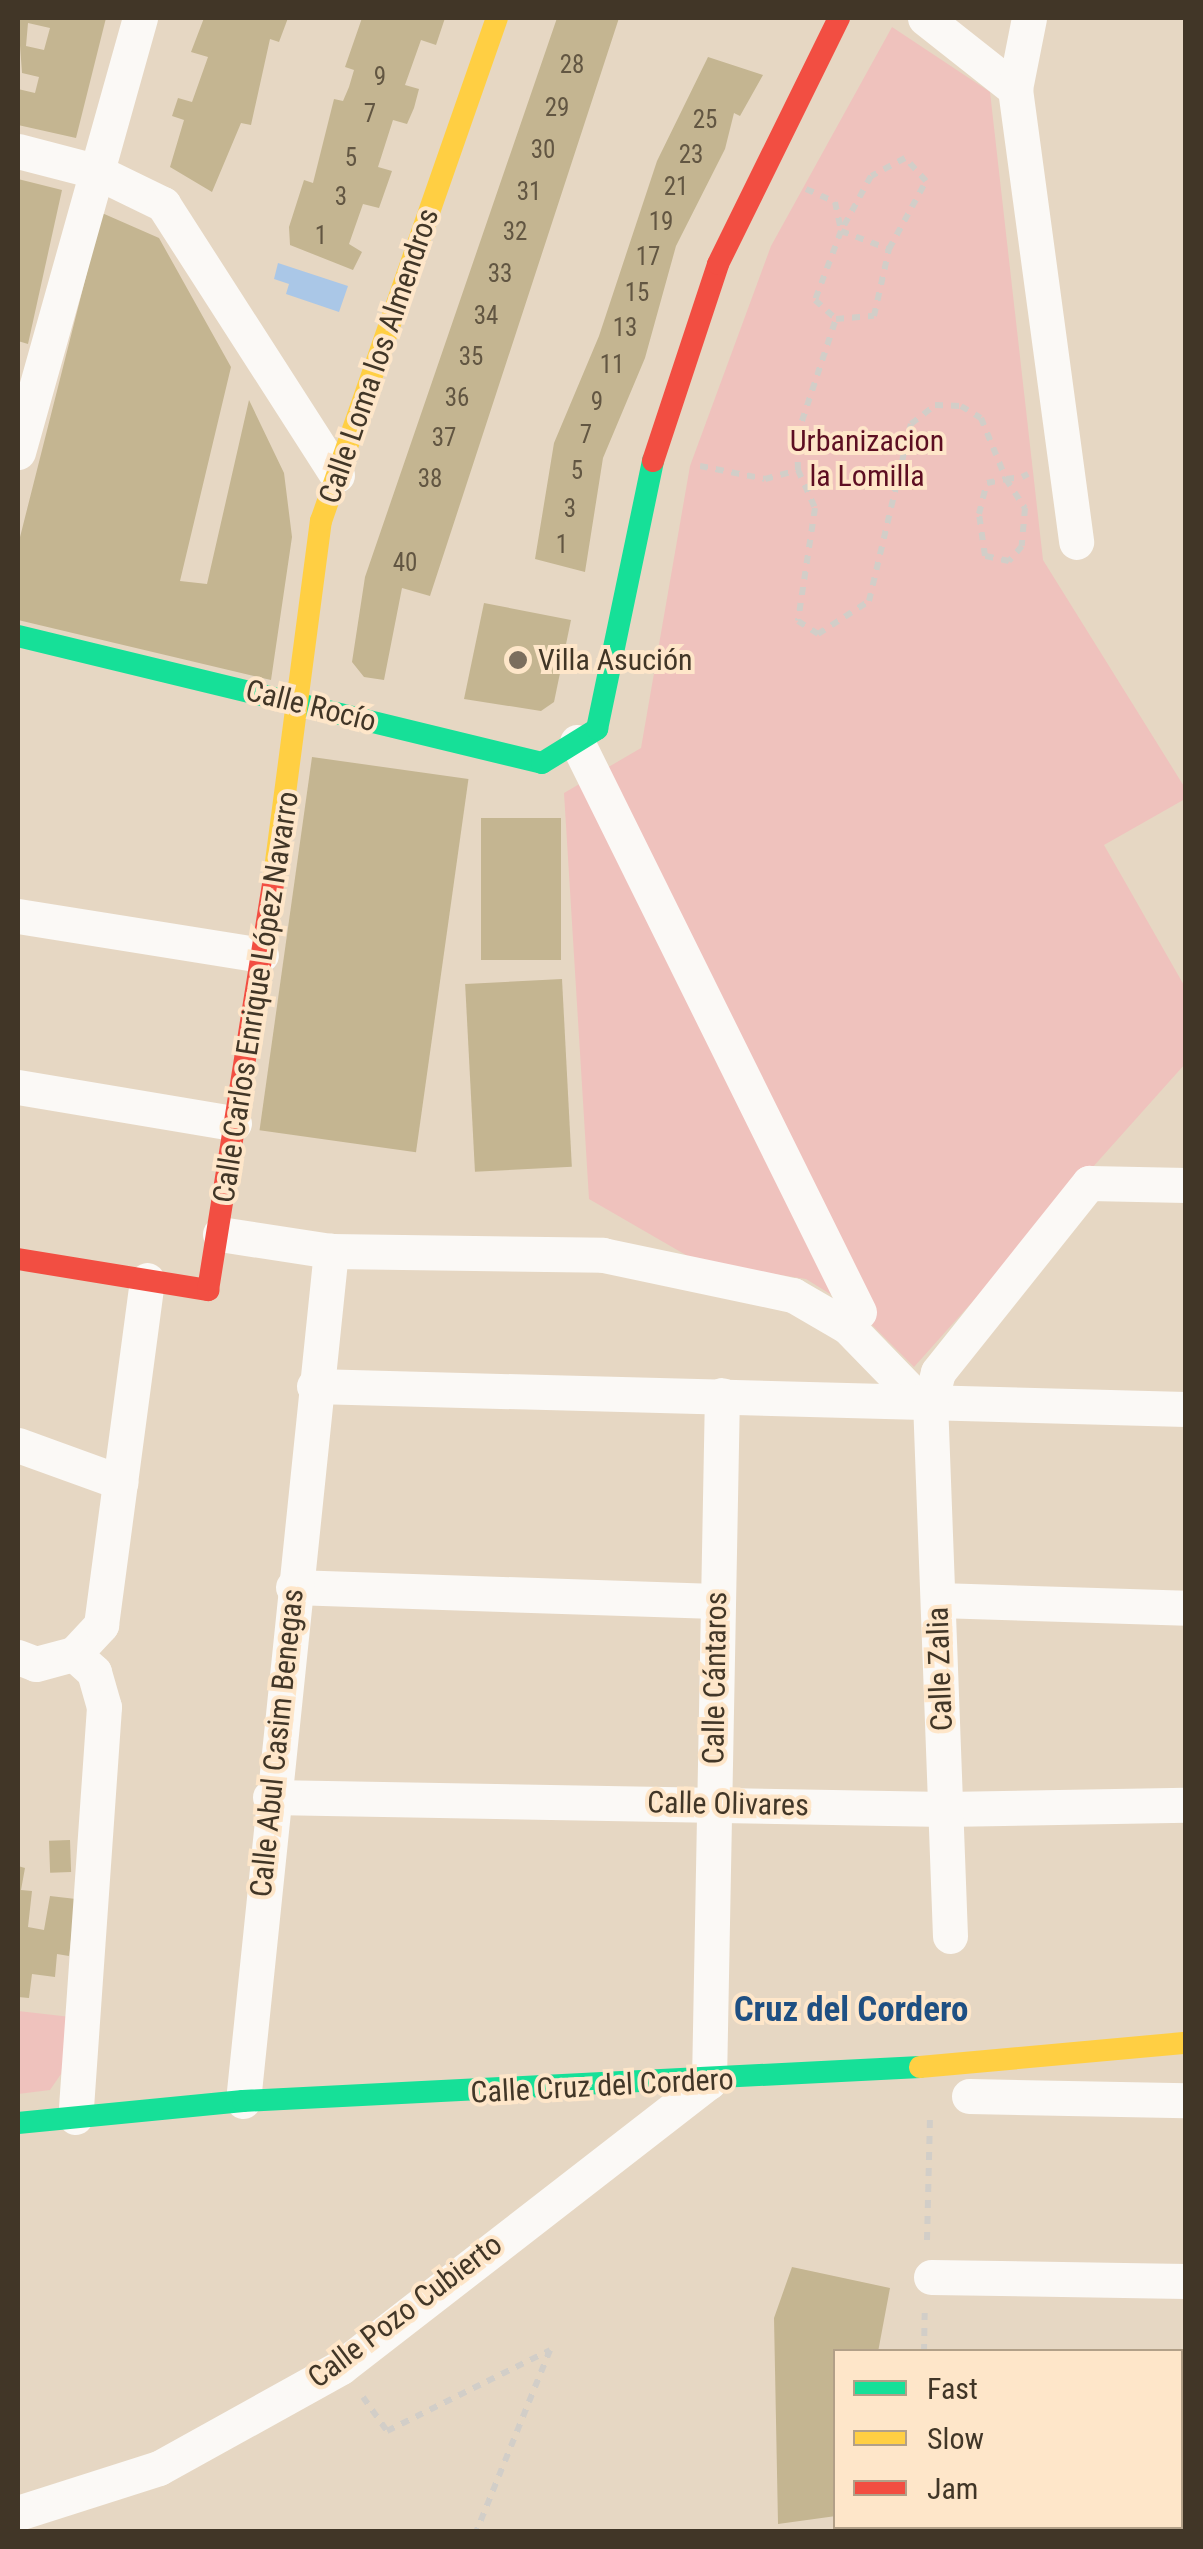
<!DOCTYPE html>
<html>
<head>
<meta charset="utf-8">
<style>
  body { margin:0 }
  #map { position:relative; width:1203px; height:2549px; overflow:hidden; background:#e6d7c3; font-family:"Roboto Condensed",sans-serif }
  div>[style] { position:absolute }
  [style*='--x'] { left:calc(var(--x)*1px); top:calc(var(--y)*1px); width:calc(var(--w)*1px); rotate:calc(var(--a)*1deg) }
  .green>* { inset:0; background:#efc2bd }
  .water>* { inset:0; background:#aac7e7 }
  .building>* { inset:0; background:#c4b591; transform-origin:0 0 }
  .path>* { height:6px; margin-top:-3px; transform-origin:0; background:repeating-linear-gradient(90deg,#d2cec8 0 8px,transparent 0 16px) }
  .street>* { height:35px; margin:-17.5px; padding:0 17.5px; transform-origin:17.5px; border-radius:17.5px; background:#fbf9f6 }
  .fast>* { height:22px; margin:-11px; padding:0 11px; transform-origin:11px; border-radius:11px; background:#16e098 }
  .slow>* { height:22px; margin:-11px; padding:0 11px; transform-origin:11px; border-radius:11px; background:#ffcf43 }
  .jam>* { height:22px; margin:-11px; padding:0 11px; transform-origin:11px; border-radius:11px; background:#f24e42 }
  .dots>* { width:28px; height:28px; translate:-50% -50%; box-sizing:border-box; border:5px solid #fee6c9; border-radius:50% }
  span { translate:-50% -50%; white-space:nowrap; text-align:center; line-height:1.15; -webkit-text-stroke:8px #fee6c9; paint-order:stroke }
  .number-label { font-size:25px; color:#625642 }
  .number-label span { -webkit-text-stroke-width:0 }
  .street-label { font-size:30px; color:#413627 }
  .park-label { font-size:30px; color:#5d0e22 }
  .poi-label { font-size:30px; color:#413627 }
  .left { translate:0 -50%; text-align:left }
  .quarter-label { font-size:35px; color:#1f4f82; font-weight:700 }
  .frame { position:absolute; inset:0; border:20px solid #413627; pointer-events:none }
  .legend { position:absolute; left:833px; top:2349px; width:350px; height:180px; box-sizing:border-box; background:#fee6c9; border:2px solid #b2a088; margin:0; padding:12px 18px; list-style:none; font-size:30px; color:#413627 }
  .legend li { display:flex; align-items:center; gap:20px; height:50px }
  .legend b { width:50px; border:2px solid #b2a088 }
</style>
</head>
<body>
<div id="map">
  <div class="green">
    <div style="clip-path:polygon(892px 27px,990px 92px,1043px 560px,1185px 788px,1185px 799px,1104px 845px,1185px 987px,1185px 1064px,914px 1367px,859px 1312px,806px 1279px,698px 1262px,589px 1199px,564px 793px,641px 748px,690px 466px,771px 246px)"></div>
    <div style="clip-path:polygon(18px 2011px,71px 2017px,61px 2074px,50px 2090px,18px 2094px)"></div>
  </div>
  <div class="water">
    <div style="clip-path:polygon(278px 263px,348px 286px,339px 312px,286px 294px,289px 284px,274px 279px)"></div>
  </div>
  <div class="building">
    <div style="clip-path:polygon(evenodd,18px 18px,106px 18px,76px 138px,18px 125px,18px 89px,35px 93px,39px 77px,22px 73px,18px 18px,28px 23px,50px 28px,44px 50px,26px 46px,28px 23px)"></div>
    <div style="clip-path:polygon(204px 18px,288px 18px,279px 42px,270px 39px,251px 125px,241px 123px,212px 192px,170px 167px,184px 120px,172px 116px,178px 98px,192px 102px,208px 57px,191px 52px)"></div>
    <div style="clip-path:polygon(362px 18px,445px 18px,436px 45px,421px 40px,405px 85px,419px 89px,414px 108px,407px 124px,393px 120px,378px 167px,392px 171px,379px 208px,363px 204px,349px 244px,362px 252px,353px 270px,290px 245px,289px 227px,304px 180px,313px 183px,334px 99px,343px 101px,349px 87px,354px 70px,345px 67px)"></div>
    <div style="clip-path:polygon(557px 18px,619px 18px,430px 596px,402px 588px,384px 680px,364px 677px,352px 662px,365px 577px)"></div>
    <div style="clip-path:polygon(708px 57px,763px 75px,740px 116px,734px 113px,725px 149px,676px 246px,645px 358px,603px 458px,585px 572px,535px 559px,554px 443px,599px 336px,657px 161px)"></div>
    <div style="clip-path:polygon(18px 179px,62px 190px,28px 344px,18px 341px)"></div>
    <div style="clip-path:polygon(102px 213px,159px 238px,231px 367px,180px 581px,207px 584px,249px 400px,284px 473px,292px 537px,271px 680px,18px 620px,18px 545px)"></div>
    <div style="clip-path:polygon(484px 603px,571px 620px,554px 702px,541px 711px,464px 699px)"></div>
    <div style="left:312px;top:757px;width:158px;height:377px;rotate:8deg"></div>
    <div style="left:481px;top:818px;width:80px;height:142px"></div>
    <div style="left:562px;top:979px;width:188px;height:97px;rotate:87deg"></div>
    <div style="left:70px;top:1840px;width:32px;height:21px;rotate:88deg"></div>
    <div style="clip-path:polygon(18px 1866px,25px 1868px,21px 1890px,32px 1891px,28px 1927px,44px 1930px,50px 1896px,76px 1899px,69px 1956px,57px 1954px,55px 1977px,32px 1974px,29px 1998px,18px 1997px)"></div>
    <div style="clip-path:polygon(792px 2267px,890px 2288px,878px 2352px,836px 2352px,836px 2516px,778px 2524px,774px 2318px)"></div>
  </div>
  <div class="path">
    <div style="--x:806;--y:189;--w:32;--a:24"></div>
    <div style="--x:835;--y:202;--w:30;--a:78"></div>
    <div style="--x:841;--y:231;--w:51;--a:20.6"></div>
    <div style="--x:700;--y:466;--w:66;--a:11.3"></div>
    <div style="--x:765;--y:479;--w:34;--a:-15"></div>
    <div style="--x:798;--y:470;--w:42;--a:65.9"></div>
    <div style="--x:815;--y:508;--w:114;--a:98.6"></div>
    <div style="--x:798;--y:621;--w:24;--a:33"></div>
    <div style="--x:818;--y:634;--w:61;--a:-32.9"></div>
    <div style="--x:869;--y:601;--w:182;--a:-76.7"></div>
    <div style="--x:911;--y:424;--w:31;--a:-38"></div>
    <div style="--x:935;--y:405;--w:26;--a:2"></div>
    <div style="--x:961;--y:406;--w:23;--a:31"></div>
    <div style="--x:981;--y:418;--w:66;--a:67.7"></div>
    <div style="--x:1006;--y:479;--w:35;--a:57"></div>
    <div style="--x:1025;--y:508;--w:38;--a:95"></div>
    <div style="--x:1022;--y:546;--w:20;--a:131"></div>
    <div style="--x:1009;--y:561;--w:25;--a:-168"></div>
    <div style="--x:985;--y:556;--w:42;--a:-98.1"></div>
    <div style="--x:979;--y:514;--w:32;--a:-76"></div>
    <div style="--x:987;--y:483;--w:19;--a:-12"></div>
    <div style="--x:1006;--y:479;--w:16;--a:-7"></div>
    <div style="--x:1022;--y:477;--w:7;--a:-27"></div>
    <div style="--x:798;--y:470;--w:34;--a:-92"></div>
    <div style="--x:797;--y:436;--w:123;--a:-71.6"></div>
    <div style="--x:836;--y:319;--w:38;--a:-5"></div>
    <div style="--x:874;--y:316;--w:69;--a:-77.4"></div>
    <div style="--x:889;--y:249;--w:77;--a:-61.4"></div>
    <div style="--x:926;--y:181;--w:31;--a:-132"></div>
    <div style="--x:905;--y:158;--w:38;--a:152"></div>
    <div style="--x:871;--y:176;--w:63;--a:118.6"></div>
    <div style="--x:841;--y:231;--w:74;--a:110.6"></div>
    <div style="--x:815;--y:300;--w:28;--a:42"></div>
    <div style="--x:927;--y:2240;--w:127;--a:-88.6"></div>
    <div style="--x:924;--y:2352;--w:39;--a:-89"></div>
    <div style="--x:363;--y:2397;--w:42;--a:54.8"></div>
    <div style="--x:387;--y:2431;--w:182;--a:-26.4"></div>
    <div style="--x:550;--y:2350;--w:196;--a:112.1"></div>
    <div style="--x:935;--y:2526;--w:6;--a:90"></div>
  </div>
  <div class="street">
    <div style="--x:925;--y:18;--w:115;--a:38.3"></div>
    <div style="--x:1029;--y:18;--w:72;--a:101.2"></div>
    <div style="--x:1015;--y:89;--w:457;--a:82.3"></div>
    <div style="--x:18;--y:151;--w:80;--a:14.6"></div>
    <div style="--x:95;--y:171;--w:76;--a:25.9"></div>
    <div style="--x:163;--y:204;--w:322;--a:57.3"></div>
    <div style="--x:18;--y:452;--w:451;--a:-74.3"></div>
    <div style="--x:577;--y:742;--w:636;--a:63.68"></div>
    <div style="--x:18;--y:916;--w:246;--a:9.1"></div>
    <div style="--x:18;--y:1087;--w:219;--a:9.5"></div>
    <div style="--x:220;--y:1234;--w:112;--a:8.7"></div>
    <div style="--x:331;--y:1251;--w:272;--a:0.8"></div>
    <div style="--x:603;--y:1255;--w:194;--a:11.9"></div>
    <div style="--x:793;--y:1295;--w:64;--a:30.2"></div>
    <div style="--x:848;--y:1327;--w:103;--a:45.8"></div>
    <div style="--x:314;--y:1386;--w:872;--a:1.51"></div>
    <div style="--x:18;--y:1445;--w:109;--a:19.9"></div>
    <div style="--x:293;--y:1587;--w:423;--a:1.9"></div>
    <div style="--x:938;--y:1600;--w:248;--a:1.8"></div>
    <div style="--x:74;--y:1654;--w:27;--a:42"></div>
    <div style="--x:94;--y:1672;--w:36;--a:74"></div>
    <div style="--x:104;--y:1707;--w:411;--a:94"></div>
    <div style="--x:18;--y:1657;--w:19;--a:21"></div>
    <div style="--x:36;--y:1664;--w:39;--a:-15"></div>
    <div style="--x:74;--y:1654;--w:40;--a:-47"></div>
    <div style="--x:101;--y:1625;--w:348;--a:-82.4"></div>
    <div style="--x:270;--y:1797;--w:675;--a:1.02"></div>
    <div style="--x:945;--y:1809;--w:241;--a:-1"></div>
    <div style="--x:950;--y:1936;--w:534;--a:-92.14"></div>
    <div style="--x:930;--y:1402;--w:31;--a:-75"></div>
    <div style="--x:938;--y:1372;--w:242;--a:-51.4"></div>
    <div style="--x:1089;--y:1183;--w:97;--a:1.2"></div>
    <div style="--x:969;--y:2096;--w:217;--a:1.1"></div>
    <div style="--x:243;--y:2101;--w:855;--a:-84.09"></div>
    <div style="--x:931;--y:2277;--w:255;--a:0.9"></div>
    <div style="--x:1180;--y:2465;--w:6;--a:0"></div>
    <div style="--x:18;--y:2513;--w:148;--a:-17.7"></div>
    <div style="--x:159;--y:2468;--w:208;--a:-29"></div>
    <div style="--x:341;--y:2367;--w:465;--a:-37.8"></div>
    <div style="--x:709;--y:2082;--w:687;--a:-88.92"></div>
  </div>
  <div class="fast">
    <div style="--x:18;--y:636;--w:539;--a:13.62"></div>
    <div style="--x:542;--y:763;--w:65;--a:-31.7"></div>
    <div style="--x:597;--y:729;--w:274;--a:-78.2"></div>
    <div style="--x:18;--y:2123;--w:226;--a:-5.6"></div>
    <div style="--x:243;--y:2101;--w:678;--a:-2.88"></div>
  </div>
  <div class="slow">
    <div style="--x:274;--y:877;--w:359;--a:-82.5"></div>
    <div style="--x:321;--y:521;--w:533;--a:-70.72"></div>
    <div style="--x:920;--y:2067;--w:267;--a:-5.2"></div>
  </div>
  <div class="jam">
    <div style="--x:653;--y:461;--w:207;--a:-71.7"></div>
    <div style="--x:718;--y:264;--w:274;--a:-63.8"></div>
    <div style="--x:18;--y:1259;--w:193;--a:9.3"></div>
    <div style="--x:208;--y:1290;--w:418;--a:-80.9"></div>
  </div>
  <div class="dots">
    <div style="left:518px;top:660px;background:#7b6e5e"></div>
  </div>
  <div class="number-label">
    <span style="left:572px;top:65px">28</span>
    <span style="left:380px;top:77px">9</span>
    <span style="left:557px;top:108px">29</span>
    <span style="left:370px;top:114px">7</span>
    <span style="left:705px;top:120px">25</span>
    <span style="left:543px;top:150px">30</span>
    <span style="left:691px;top:155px">23</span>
    <span style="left:351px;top:158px">5</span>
    <span style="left:676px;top:187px">21</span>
    <span style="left:529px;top:192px">31</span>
    <span style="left:341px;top:197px">3</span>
    <span style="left:661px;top:222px">19</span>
    <span style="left:515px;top:232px">32</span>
    <span style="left:321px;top:236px">1</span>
    <span style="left:648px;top:257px">17</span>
    <span style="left:500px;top:274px">33</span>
    <span style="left:637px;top:293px">15</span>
    <span style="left:486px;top:316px">34</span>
    <span style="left:625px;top:328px">13</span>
    <span style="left:471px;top:357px">35</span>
    <span style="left:612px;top:365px">11</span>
    <span style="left:457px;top:398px">36</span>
    <span style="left:597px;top:402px">9</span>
    <span style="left:586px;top:435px">7</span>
    <span style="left:444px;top:438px">37</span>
    <span style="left:577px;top:471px">5</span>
    <span style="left:430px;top:479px">38</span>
    <span style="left:570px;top:509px">3</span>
    <span style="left:562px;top:545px">1</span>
    <span style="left:405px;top:563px">40</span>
  </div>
  <div class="street-label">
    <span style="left:379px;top:356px;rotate:-71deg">Calle Loma los Almendros</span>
    <span style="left:311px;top:706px;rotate:14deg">Calle Rocío</span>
    <span style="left:256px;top:997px;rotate:-81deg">Calle Carlos Enrique López Navarro</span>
    <span style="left:940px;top:1669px;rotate:-92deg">Calle Zalia</span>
    <span style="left:715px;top:1678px;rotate:-89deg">Calle Cántaros</span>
    <span style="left:277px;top:1743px;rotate:-84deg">Calle Abul Casim Benegas</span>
    <span style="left:728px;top:1804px;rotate:1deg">Calle Olivares</span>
    <span style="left:602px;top:2086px;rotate:-3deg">Calle Cruz del Cordero</span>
    <span style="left:405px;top:2311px;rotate:-37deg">Calle Pozo Cubierto</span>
  </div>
  <div class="park-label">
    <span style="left:867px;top:458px">Urbanizacion<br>la Lomilla</span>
  </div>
  <div class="poi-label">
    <span class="left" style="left:538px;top:660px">Villa Asución</span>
  </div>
  <div class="quarter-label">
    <span style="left:851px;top:2010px">Cruz del Cordero</span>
  </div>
  <div class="frame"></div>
  <ul class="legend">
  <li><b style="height:12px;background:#16e098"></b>Fast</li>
  <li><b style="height:12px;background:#ffcf43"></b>Slow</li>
  <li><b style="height:12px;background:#f24e42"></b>Jam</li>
  </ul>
</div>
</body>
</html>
